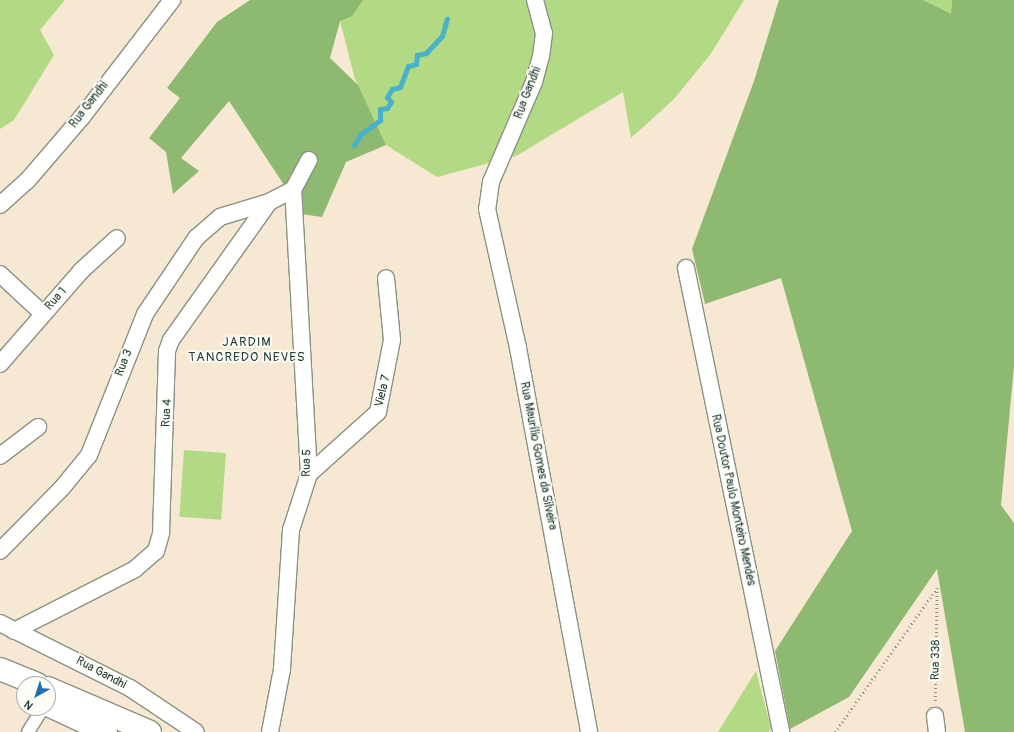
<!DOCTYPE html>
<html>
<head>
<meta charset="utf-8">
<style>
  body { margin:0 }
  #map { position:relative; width:1014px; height:732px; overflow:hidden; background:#f6e8d2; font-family:Pangolin,sans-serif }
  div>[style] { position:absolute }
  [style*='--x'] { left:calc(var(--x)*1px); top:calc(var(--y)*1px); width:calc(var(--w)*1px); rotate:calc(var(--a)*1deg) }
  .green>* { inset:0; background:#b2d983; transform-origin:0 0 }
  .forest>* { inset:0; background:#8db971 }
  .stream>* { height:5px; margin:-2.5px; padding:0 2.5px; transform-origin:2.5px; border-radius:2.5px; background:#49b1c8 }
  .path>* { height:2.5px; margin-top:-1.25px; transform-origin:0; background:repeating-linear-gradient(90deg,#8a9283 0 1px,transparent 0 4px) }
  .roads { filter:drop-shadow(1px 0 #8a9283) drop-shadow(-1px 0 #8a9283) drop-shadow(0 1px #8a9283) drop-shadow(0 -1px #8a9283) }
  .pedestrian>* { height:12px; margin:-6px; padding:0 6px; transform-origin:6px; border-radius:6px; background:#fff }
  .minor>* { height:16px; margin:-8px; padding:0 8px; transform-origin:8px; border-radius:8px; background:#fff }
  .primary>* { height:22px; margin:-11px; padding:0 11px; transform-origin:11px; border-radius:11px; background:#fff }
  span { translate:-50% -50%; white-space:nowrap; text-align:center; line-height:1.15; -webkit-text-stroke:4px #fdfcf7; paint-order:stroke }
  .street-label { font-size:12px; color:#1f3d34 }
  .neighbourhood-label { font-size:13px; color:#1f3d34; letter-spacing:1px }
  .north { position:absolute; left:16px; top:676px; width:40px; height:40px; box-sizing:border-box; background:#fdfcf7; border:1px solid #a4b0a9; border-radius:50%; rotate:219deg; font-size:11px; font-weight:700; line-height:16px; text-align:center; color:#1f3d34 }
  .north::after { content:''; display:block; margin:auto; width:14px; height:18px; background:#1f6fb2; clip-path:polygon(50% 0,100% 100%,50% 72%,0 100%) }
</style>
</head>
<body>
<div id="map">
  <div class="green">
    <div style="clip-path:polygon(0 0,65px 0,40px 30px,54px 55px,14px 120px,0 129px)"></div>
    <div style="clip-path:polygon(341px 0,744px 0,710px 55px,673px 100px,631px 138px,623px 92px,516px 156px,437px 177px,386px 145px,355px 79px,340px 21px)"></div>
    <div style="clip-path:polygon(923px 0,952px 0,951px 15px)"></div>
    <div style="left:184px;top:450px;width:42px;height:67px;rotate:4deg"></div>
    <div style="clip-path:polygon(756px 671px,771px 728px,769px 732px,718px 732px)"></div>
  </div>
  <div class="forest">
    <div style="clip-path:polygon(250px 0,363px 0,352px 16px,340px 21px,330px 58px,358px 85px,386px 145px,346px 162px,322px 217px,301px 214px,301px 194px,284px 185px,229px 101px,181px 158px,199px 171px,173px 194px,166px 152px,149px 138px,180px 98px,167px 88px,217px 22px)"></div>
    <div style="clip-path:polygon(779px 0,923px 0,951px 14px,952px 0,1014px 0,1014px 366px,1001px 505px,1014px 523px,1014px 732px,965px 732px,937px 569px,849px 697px,790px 729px,775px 651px,852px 531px,781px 278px,705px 304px,692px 249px,754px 81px)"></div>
  </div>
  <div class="stream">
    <div style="--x:354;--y:145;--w:13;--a:-58"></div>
    <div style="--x:361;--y:134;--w:24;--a:-36"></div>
    <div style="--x:380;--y:120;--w:11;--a:-90"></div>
    <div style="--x:380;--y:109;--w:7;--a:-8"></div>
    <div style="--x:387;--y:108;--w:7;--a:-56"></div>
    <div style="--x:391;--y:102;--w:6;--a:-129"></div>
    <div style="--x:387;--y:97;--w:9;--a:-58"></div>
    <div style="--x:392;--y:89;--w:8;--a:-14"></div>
    <div style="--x:400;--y:87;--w:22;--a:-69"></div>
    <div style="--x:408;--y:66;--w:8;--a:-14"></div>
    <div style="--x:416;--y:64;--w:9;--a:-84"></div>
    <div style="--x:417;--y:55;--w:9;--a:-13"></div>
    <div style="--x:426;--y:53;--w:23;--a:-47"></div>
    <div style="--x:442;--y:36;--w:18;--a:-74"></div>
  </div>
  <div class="path">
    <div style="--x:935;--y:701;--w:113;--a:-89"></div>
    <div style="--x:835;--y:732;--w:176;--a:-54.7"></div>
  </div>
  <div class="roads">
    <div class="pedestrian">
      <div style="--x:28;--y:732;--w:28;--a:-58"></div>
    </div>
    <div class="minor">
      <div style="--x:535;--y:0;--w:34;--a:75"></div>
      <div style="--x:544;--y:33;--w:23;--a:97"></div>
      <div style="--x:541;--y:56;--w:27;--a:105"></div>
      <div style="--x:534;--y:82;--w:109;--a:113.3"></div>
      <div style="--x:491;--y:182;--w:27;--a:98"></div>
      <div style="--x:487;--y:209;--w:142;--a:77.4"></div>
      <div style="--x:518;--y:348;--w:391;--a:79.5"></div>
      <div style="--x:0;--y:205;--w:36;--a:-42"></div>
      <div style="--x:27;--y:181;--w:84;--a:-49.3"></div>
      <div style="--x:82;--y:117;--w:148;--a:-52.4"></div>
      <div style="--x:686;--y:268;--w:474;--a:78.4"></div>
      <div style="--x:0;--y:274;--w:59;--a:42.9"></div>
      <div style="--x:0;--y:364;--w:125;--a:-48.9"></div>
      <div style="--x:82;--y:270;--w:47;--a:-42.4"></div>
      <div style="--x:0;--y:456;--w:48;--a:-37.3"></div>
      <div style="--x:309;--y:474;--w:93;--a:-41.9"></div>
      <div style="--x:378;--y:412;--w:73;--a:-79"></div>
      <div style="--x:392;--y:340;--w:62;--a:-95.5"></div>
      <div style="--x:0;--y:551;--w:88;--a:-45.5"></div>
      <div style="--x:62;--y:488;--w:43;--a:-50.7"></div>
      <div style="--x:89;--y:455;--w:152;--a:-68.3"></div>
      <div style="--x:145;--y:314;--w:92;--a:-56.1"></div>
      <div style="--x:196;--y:238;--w:32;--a:-41"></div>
      <div style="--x:220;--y:217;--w:51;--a:-17"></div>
      <div style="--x:0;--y:623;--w:145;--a:26.6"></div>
      <div style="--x:130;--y:688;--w:79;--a:33.7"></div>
      <div style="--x:14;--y:631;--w:136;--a:-27.1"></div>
      <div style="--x:135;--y:569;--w:28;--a:-41"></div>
      <div style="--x:156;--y:551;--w:19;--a:-74"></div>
      <div style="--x:161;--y:533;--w:182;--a:-88.1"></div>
      <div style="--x:167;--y:351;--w:12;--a:-70"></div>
      <div style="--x:171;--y:340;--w:169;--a:-54.6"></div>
      <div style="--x:269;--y:202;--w:27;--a:-27"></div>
      <div style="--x:293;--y:190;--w:34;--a:-62"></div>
      <div style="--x:935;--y:716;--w:16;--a:83"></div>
      <div style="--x:270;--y:732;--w:64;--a:-79.2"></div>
      <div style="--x:282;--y:669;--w:139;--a:-86.3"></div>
      <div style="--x:291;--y:530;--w:59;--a:-72.2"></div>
      <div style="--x:309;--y:474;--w:284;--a:-93.2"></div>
    </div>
    <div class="primary">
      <div style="--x:0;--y:669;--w:40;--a:22"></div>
      <div style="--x:48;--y:688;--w:111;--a:23.3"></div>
      <div style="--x:48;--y:705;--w:64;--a:25"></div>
    </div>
  </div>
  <div class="street-label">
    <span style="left:528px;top:93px;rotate:-69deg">Rua Gandhi</span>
    <span style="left:89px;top:105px;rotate:-52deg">Rua Gandhi</span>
    <span style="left:56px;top:299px;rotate:-48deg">Rua 1</span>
    <span style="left:124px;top:363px;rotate:-69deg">Rua 3</span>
    <span style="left:383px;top:391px;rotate:-77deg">Viela 7</span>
    <span style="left:167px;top:413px;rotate:-87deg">Rua 4</span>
    <span style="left:538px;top:456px;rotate:79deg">Rua Maurílio Gomes da Silveira</span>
    <span style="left:307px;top:463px;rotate:-89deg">Rua 5</span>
    <span style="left:733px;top:500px;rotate:78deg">Rua Doutor Paulo Monteiro Mendes</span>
    <span style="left:936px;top:660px;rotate:-89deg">Rua 338</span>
    <span style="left:101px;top:673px;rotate:28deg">Rua Gandhi</span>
  </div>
  <div class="neighbourhood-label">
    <span style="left:247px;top:350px">JARDIM<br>TANCREDO NEVES</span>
  </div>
  <div class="north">N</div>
</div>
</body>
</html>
